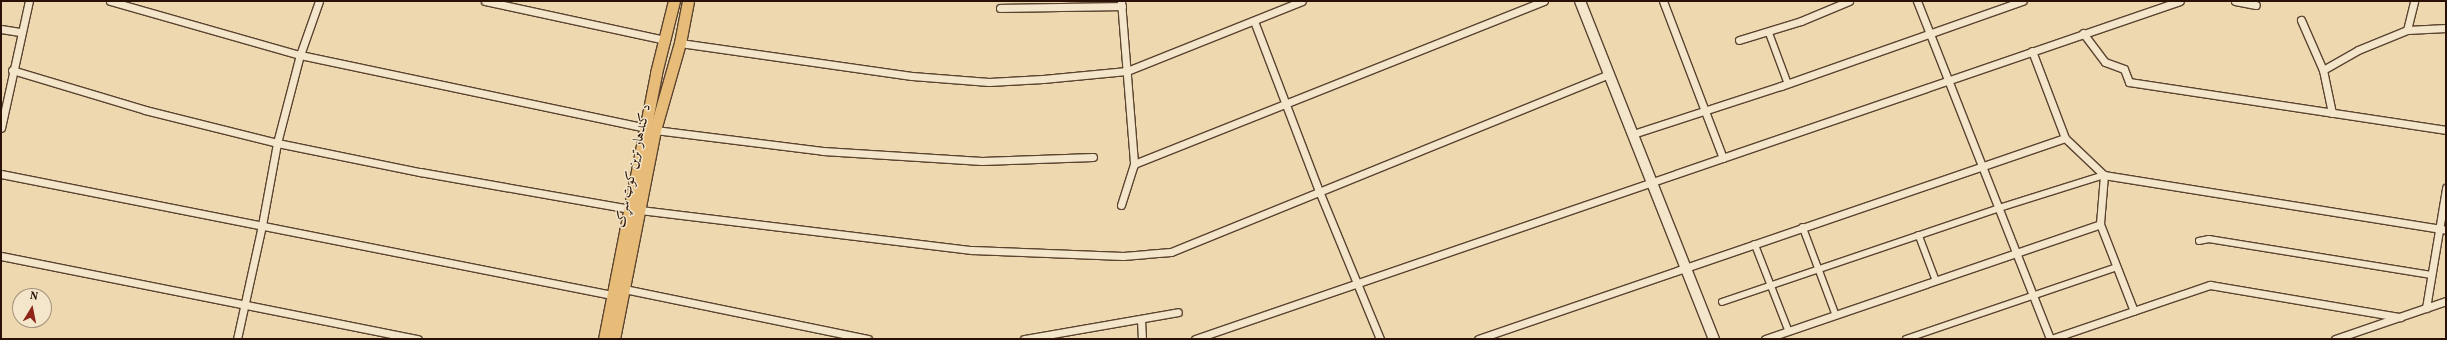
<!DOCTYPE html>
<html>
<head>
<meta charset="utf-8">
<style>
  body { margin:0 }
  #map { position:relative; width:2447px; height:340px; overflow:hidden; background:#eed8af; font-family:Vollkorn,Amiri,serif }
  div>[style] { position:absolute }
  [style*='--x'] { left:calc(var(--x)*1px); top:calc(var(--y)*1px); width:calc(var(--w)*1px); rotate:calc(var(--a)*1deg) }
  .roads { filter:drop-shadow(1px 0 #5a4330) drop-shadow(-1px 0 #5a4330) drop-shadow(0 1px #5a4330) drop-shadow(0 -1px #5a4330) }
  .pedestrian>* { height:5.5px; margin:-2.75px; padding:0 2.75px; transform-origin:2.75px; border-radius:2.75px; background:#f4e6cb }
  .minor>* { height:7px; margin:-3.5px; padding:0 3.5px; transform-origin:3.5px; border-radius:3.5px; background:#f4e6cb }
  .secondary>* { height:10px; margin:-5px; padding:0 5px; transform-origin:5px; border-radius:5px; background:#f4e6cb }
  .primary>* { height:11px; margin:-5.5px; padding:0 5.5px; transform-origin:5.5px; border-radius:5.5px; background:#e7bc78 }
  span { translate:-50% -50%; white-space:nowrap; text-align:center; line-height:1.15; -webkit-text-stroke:3px #f4e6cb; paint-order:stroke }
  .street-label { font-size:14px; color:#291105 }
  .frame { position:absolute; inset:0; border:2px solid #291105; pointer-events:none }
  .north { position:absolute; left:12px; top:288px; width:40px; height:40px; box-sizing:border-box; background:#f4e6cb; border:1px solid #a3917c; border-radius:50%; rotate:10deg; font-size:11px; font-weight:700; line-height:16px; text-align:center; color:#291105 }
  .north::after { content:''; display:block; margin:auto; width:14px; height:18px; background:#8f2418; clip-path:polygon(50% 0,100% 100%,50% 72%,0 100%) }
</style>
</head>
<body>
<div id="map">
  <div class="roads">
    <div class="pedestrian">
      <div style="--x:1769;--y:32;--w:54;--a:69.6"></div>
      <div style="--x:1803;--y:227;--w:94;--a:69.4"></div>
      <div style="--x:1919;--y:235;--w:48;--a:69.3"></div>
      <div style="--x:2199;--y:241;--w:10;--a:-11"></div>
      <div style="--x:2209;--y:239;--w:225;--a:9.2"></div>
      <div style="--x:1755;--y:244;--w:93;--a:68.7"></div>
      <div style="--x:1722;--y:302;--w:293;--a:-18.7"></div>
      <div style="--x:1999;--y:208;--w:110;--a:-17.4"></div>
      <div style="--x:1906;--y:339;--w:223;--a:-18.8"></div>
    </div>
    <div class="minor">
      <div style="--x:110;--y:1;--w:198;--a:15.9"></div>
      <div style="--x:300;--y:55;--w:353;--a:11.9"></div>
      <div style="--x:485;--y:1;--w:185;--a:12.2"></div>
      <div style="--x:1121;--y:1;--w:164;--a:85.4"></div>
      <div style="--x:1134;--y:164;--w:43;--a:107.6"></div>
      <div style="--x:1663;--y:1;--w:168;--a:69.1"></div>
      <div style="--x:1917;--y:1;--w:363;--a:68.5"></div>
      <div style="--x:2235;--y:1;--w:21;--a:11"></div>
      <div style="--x:1000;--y:8;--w:122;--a:-0.9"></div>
      <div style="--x:2301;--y:20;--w:55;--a:66.3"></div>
      <div style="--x:2323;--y:70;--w:44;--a:78.2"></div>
      <div style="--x:1254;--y:21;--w:182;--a:69.1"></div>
      <div style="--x:1319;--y:191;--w:160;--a:67.6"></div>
      <div style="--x:1;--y:29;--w:19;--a:9"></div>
      <div style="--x:2407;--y:30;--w:30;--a:-76"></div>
      <div style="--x:2083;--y:33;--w:36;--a:53"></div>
      <div style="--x:2105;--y:62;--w:20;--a:20"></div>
      <div style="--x:2124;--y:69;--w:14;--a:69"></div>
      <div style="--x:2129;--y:82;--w:321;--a:8.6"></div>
      <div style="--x:1739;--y:40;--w:65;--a:-17"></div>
      <div style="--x:1801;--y:21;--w:52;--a:-22.6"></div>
      <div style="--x:680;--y:43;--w:234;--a:8.1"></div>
      <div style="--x:912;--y:76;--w:77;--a:4.5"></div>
      <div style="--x:989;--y:82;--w:54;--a:-3.2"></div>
      <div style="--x:1043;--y:79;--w:84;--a:-5.4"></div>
      <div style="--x:1127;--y:71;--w:188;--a:-21.8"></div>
      <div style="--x:2032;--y:51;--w:93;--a:69.2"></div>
      <div style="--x:2065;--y:138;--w:54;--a:43.5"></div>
      <div style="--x:2104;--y:175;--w:49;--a:94.7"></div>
      <div style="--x:2100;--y:224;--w:93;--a:68.7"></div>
      <div style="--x:12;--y:70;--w:139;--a:16.7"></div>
      <div style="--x:145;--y:110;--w:136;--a:14"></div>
      <div style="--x:277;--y:143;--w:146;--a:11.5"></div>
      <div style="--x:420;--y:172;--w:212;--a:10"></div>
      <div style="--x:2323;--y:70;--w:40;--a:-29.7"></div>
      <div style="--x:2358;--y:50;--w:53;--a:-22.2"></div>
      <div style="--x:2407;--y:30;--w:39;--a:-3"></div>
      <div style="--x:1;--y:128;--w:130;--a:-77.6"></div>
      <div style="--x:655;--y:130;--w:169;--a:7.1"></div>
      <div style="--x:823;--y:151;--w:159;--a:3.6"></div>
      <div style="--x:982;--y:161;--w:111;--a:-2.1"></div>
      <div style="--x:1633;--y:134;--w:156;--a:-18"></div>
      <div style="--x:1781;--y:86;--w:256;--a:-19.4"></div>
      <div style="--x:1134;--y:164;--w:441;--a:-21.7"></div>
      <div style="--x:1;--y:174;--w:623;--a:11.2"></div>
      <div style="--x:2104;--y:175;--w:346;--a:9.1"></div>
      <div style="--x:640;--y:210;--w:334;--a:6.9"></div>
      <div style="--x:972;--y:250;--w:151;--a:2.3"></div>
      <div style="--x:1123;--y:256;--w:48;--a:-4.8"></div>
      <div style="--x:1171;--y:252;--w:473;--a:-22.1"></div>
      <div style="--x:1;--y:256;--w:425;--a:11.3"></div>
      <div style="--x:624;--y:289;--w:249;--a:11.6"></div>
      <div style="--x:2426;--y:308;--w:122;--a:-80.5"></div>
      <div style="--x:1141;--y:320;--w:19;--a:87"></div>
      <div style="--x:237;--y:339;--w:117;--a:-77.6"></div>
      <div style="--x:262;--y:225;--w:83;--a:-79.6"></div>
      <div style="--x:277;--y:143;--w:91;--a:-75.4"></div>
      <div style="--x:300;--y:55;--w:57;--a:-70.6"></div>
      <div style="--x:1024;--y:339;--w:156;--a:-9.9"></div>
      <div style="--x:1195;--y:339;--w:1041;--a:-18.94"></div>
      <div style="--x:1478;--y:339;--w:620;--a:-18.9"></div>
      <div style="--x:1765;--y:339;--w:354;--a:-18.9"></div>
      <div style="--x:2051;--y:339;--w:168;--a:-18.8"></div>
      <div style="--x:2210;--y:285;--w:193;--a:9.6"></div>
      <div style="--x:2335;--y:339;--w:117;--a:-18.9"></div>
    </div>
    <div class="secondary">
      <div style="--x:1580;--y:1;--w:364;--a:68.4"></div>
    </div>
    <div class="primary">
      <div style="--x:604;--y:339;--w:271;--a:-78.9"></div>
      <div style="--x:656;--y:73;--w:74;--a:-76"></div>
      <div style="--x:614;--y:339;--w:213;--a:-78.9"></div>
      <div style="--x:655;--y:130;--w:91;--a:-74"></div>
      <div style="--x:680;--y:43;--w:43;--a:-79.2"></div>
    </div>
  </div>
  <div class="street-label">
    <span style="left:634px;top:166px;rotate:-78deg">د کندهار ترين کوټ سړک</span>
  </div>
  <div class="frame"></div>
  <div class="north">N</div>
</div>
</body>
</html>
